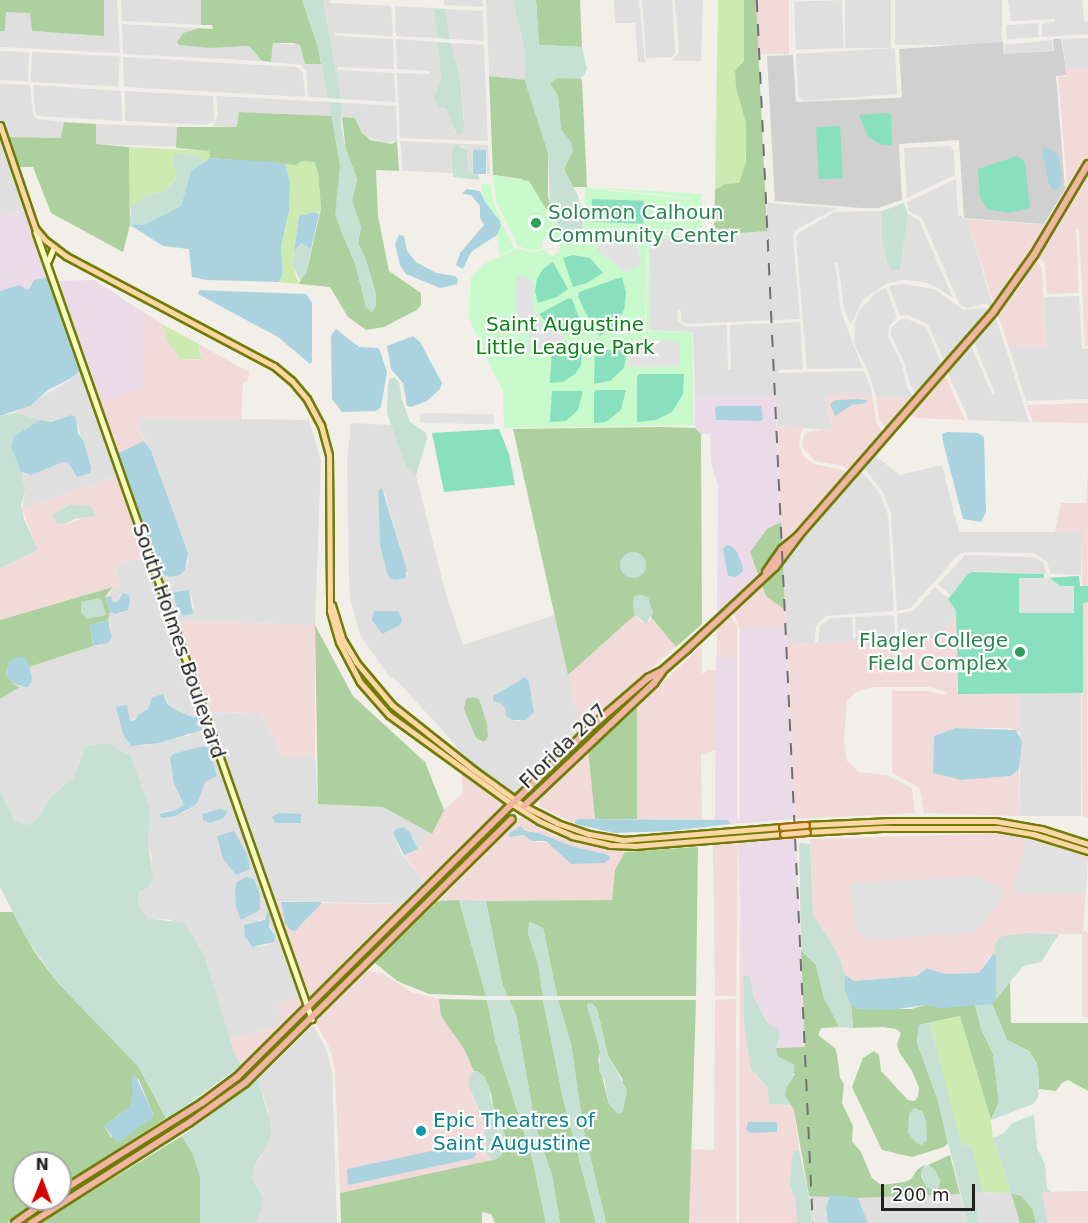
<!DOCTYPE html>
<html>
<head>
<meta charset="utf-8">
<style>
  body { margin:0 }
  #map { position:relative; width:1088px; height:1223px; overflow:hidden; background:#f2efe9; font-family:"DejaVu Sans",sans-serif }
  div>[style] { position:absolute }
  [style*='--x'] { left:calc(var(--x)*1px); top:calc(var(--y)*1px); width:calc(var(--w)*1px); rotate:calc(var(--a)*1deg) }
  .residential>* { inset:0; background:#e0dfdf; transform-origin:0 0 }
  .commercial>* { inset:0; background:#f2dad9; transform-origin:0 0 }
  .industrial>* { inset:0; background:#ebdbe8 }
  .religious>* { inset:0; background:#d0d0d0 }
  .grass>* { inset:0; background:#cdebb0 }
  .forest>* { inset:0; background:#add19e }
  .wetland>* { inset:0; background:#c6e0d4 }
  .round { border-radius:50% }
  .park>* { inset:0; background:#c8facc }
  .pitch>* { inset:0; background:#88e0be; transform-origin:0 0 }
  .parking>* { inset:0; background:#e2e2e2; transform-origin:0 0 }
  .water>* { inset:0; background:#aad3df; transform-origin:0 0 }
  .roads { filter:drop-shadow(2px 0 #707d05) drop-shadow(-2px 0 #707d05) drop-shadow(0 2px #707d05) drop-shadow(0 -2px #707d05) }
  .secondary>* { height:4.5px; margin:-2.25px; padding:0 2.25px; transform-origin:2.25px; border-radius:2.25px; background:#f7fabf }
  .primary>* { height:5px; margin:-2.5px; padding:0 2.5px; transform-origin:2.5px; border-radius:2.5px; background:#fcd6a4 }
  .trunk>* { height:6px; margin:-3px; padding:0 3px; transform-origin:3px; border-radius:3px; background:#f2b4a3 }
  .rail>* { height:1.5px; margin-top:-0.75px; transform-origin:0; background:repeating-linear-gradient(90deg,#707070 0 12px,transparent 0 24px) }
  .bridges { filter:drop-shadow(2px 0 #a06b00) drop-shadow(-2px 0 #a06b00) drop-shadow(0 2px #a06b00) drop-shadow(0 -2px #a06b00) }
  .primary-bridge>* { height:5px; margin:-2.5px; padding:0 2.5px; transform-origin:2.5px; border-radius:2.5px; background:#fcd6a4 }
  .dots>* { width:16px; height:16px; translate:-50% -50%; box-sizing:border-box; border:3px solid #fff; border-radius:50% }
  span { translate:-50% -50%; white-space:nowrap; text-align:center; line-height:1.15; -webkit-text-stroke:4.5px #fff; paint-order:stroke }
  .leisure-label { font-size:20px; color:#27864d }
  .left { translate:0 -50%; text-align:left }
  .right { translate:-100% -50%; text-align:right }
  .park-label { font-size:20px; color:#0c8416 }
  .street-label { font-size:20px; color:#222 }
  .culture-label { font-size:20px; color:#0d838f }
  .north { position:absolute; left:12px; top:1151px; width:60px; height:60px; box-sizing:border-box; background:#fff; border:2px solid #a7a7a7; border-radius:50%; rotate:1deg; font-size:16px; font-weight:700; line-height:24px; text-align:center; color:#222 }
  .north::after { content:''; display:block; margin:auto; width:21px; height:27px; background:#d40000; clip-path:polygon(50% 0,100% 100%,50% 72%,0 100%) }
  .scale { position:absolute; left:881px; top:1184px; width:94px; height:27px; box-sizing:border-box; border:3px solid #222; border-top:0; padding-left:8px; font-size:18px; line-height:21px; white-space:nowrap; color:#222; -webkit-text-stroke:4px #fff; paint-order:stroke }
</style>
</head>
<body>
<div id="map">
  <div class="residential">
    <div style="clip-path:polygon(104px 0,117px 0,120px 53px,0 47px,0 31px,5px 31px,6px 12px,31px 13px,32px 31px,104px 36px)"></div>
    <div style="clip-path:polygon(121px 0,201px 0,201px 25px,122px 21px)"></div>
    <div style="clip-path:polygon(323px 0,330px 0,330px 3px,391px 6px,393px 36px,335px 33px,335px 36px,393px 39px,394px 69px,337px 67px,337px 70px,394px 73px,396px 102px,341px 99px)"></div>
    <div style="clip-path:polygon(444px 0,482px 0,483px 7px,444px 5px)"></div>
    <div style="clip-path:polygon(486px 0,513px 0,525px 52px,526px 80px,489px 76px)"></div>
    <div style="clip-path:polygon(614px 0,639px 0,645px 62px,638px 62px,635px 23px,615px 23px)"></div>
    <div style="clip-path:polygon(642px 0,672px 0,675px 52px,672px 57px,646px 58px)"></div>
    <div style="clip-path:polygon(675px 0,703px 0,701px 61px,672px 61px,679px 52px)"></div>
    <div style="left:842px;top:0;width:48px;height:48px;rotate:88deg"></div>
    <div style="left:845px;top:0;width:46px;height:48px"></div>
    <div style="left:895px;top:0;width:107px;height:45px"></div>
    <div style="clip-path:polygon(1008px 0,1082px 0,1084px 21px,1088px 22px,1088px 34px,1042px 37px,1042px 23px,1055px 22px,1055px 19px,1011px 21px)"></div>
    <div style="clip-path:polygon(395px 6px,433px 8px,438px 38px,396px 36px)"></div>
    <div style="clip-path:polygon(445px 9px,483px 11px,484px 41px,450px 39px)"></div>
    <div style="left:1038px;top:23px;width:14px;height:32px;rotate:86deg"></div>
    <div style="clip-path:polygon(122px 24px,199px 28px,183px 33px,194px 46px,211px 48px,249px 46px,262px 61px,123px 54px)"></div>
    <div style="clip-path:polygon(1088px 38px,1088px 68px,1066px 69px,1062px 39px)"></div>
    <div style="clip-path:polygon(396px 39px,438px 42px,441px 79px,436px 92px,442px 106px,449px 113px,455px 133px,464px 119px,460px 78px,451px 43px,484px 45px,488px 141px,400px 138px,397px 73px,430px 74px,430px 71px,397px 69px)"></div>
    <div style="left:1052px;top:40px;width:10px;height:48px;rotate:84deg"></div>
    <div style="clip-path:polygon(273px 43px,300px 45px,305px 64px,321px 64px,328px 98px,308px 97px,306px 71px,301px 65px,271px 62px)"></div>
    <div style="clip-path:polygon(895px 48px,897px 94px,805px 101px,798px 97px,796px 54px)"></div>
    <div style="left:0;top:51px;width:29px;height:29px;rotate:2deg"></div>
    <div style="left:32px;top:52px;width:88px;height:30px;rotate:3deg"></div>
    <div style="clip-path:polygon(123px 57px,296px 67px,303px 72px,305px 97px,124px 87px)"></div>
    <div style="clip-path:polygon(0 84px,30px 85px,33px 115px,37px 119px,64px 122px,62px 138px,7px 137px,0 120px)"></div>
    <div style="clip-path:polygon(33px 85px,121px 91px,122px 121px,38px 116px,35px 112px)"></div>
    <div style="clip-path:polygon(125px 91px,213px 96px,214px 121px,206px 125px,125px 121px)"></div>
    <div style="clip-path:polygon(216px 96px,329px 102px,332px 116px,240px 112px,238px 128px,213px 126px,218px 115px)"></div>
    <div style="clip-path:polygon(342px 103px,396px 106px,397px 141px,386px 143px,364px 136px,355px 118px,342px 117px)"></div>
    <div style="left:96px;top:124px;width:81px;height:20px;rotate:2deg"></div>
    <div style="clip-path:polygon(0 130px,28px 207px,0 218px)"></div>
    <div style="clip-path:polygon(400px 141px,488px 145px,490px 174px,487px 174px,486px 150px,474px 150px,473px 174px,469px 174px,468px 154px,465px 148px,459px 146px,452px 151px,455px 173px,403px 171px)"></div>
    <div style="clip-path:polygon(950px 146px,954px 151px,955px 175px,907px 198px,904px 148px)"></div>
    <div style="clip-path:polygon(958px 155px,962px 218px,967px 219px,994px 309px,985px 304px,967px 308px,960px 305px,922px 218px,909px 211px,907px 202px,956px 179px,958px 216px,962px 216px)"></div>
    <div style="clip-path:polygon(767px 203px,837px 208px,797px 229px,793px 236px,800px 319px,686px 324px,681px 320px,681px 311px,678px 310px,677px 321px,686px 327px,727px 325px,728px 370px,731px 369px,730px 325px,800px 322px,803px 369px,778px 370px,778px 373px,864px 371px,871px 389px,872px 395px,829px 395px,826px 404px,833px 430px,777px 426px,775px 397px,695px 397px,693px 332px,650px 330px,649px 240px,766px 231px)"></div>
    <div style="clip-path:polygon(882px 211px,882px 240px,888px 265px,900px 270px,908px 214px,919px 220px,953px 298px,935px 286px,923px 282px,904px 280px,888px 283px,862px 300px,851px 325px,844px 309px,838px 263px,835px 263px,841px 311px,862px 368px,807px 369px,796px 238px,799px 233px,834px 212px)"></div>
    <div style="clip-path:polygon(903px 284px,934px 289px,963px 310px,985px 308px,992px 312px,946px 365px,928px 324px,908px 315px,900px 316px,889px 286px)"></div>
    <div style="clip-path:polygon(886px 288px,897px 318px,889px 326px,888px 336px,902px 364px,907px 388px,916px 399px,877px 399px,867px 368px,855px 346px,854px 326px,859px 311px,876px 292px)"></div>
    <div style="clip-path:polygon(1079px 296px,1082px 349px,1088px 349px,1088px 399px,1026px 401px,1009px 347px,1046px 347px,1044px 297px)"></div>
    <div style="clip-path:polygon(994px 314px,999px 327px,1029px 422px,969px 420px,949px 376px,947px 369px,970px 343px,992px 394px,995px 393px,973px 340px)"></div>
    <div style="clip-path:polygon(907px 319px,926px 327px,943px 368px,918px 397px,910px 385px,904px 362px,891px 335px,892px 327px,899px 320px)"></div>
    <div style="clip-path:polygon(83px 367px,120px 475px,22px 509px,25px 491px,22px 473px,27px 475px,63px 462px,68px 463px,77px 477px,90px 473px,76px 417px,71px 415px,46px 423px,15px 413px,73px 378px)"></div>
    <div style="clip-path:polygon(evenodd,136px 418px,309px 420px,321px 461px,315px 625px,175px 621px,153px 560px,163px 574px,169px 577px,184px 571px,188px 563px,188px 553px,136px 418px,189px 590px,193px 602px,194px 609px,175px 601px,173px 596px,173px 592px,189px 590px)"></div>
    <div style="clip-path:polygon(evenodd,351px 423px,392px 425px,406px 467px,416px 475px,445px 591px,463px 645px,555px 615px,581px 728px,509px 799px,459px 753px,454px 743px,399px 683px,388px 675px,360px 635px,350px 598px,349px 579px,347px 462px,351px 423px,378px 491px,385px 493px,408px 575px,387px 573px,380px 545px,378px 491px,351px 423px,525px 677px,529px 682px,534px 712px,519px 721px,512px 720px,506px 716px,505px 708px,496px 694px,525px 677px)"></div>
    <div style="clip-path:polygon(873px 454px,900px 475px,942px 465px,959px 532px,1082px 532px,1081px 575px,1051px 574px,1047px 562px,1034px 553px,965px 552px,957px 556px,911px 608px,897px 611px,891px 514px,883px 492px,862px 466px)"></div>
    <div style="clip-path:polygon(860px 469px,880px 494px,888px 515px,894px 611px,826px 616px,816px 626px,815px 642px,818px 642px,820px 625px,831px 618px,852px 617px,853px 637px,856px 637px,855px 617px,894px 615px,895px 635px,898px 636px,897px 614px,913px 611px,935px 587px,949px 598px,950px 595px,938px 584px,965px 555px,1033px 557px,1043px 562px,1047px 574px,973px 571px,957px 615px,937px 638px,787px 644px,783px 560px)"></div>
    <div style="clip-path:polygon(evenodd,148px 556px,303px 996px,282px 1024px,230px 1040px,204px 955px,192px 934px,171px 920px,148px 918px,138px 906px,139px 892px,149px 887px,152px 858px,148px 845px,150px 810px,80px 759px,74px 777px,53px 795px,34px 822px,28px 825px,16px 822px,0 792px,0 699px,20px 687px,27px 688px,31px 683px,29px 667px,93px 646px,101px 646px,111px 628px,108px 620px,110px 612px,123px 613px,120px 596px,117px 602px,114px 602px,109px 596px,113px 587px,120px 584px,115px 565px,148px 556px,161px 694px,166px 698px,168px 705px,178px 711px,192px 717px,199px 715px,190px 735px,143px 746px,130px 721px,148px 709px,152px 697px,161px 694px,148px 556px,203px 746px,209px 748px,217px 776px,205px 782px,198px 802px,194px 806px,183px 813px,159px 813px,181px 809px,184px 805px,174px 784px,199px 747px,203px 746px,148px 556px,247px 854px,248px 862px,236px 875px,223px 859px,247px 854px,148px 556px,254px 879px,256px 885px,241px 920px,236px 908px,235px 888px,254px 879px,148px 556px,266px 919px,275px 936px,274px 942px,261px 947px,250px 946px,245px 937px,259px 920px,266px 919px)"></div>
    <div style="left:1020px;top:693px;width:61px;height:123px"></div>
    <div style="clip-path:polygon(206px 712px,261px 713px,283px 756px,315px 756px,318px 804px,383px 807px,432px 834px,418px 849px,414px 839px,403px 827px,396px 829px,393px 833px,401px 853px,426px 883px,405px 904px,271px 901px)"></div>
    <div style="clip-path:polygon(313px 1025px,327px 1051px,332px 1072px,337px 1223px,255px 1223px,263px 1198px,252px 1179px,254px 1167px,261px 1157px,268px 1111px,258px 1079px)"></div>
    <div style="clip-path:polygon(975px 1192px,1011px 1193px,1020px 1223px,979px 1223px)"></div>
    <div style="clip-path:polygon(960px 1194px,968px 1223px,868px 1223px,858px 1198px)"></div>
    <div style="clip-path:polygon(830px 1195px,826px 1208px,828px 1223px,812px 1223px,809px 1196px)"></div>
  </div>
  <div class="commercial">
    <div style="left:756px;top:0;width:33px;height:54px"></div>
    <div style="clip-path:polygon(1088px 68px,1088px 161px,1061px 208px,1057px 204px,1067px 184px,1058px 77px,1066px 76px,1066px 69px)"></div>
    <div style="clip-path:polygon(1088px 167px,1088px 346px,1085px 346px,1079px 229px,1076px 229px,1079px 293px,1047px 294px,1045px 263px,1036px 255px)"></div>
    <div style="clip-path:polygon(967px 219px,1050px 225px,995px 307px)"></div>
    <div style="clip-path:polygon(1034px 257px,1042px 267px,1046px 347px,1009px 347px,996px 311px)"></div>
    <div style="clip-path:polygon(143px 312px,162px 324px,167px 340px,181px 359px,198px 360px,201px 353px,199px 344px,249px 372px,248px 380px,243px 383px,241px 420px,137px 418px,144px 441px,116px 454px,99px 403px,143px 388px)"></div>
    <div style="clip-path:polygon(944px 373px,965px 420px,916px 418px,908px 414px)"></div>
    <div style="clip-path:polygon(829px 395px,872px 395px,876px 422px,885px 434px,852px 472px,843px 466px,815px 461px,802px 447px,803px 437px,807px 432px,833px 429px,826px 404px)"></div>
    <div style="clip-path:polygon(893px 397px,916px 399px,888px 432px,879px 420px,876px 398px)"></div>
    <div style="clip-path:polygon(1088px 403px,1088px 423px,1033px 422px,1027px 405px)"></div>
    <div style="clip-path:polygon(777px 426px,805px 428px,801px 433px,799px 444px,803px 456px,814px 464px,843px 470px,849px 475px,797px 534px,782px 547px)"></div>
    <div style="clip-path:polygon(1088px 472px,1087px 750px,1088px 817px,1082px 816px,1082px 532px,1055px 532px,1061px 503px,1086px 503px)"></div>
    <div style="clip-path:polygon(evenodd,120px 475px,148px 556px,115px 565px,120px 585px,0 620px,0 568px,38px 550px,22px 509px,120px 475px,70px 504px,91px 506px,84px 518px,65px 524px,52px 514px,70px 504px)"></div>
    <div style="clip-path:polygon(760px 581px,766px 596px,785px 610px,786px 627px,740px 629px,732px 610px)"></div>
    <div style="clip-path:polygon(729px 613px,737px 626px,737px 658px,717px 657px,717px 625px)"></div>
    <div style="clip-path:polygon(635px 615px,642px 623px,649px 621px,651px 617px,676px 647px,581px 728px,568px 675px)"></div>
    <div style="clip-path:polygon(957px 615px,957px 692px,1020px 693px,1020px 733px,1010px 728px,955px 728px,934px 736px,933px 773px,961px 780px,1011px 776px,1019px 769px,1020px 816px,924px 813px,920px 788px,892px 773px,892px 691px,929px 691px,945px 695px,946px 692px,930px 687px,874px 687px,856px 692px,847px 701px,844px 741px,847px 761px,859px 772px,887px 775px,912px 788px,915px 813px,795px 819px,787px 644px,937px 638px)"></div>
    <div style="clip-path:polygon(175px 621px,315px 625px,315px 756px,283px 757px,261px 713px,206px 712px)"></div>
    <div style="clip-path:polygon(702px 645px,702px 674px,707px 670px,716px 670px,716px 750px,701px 754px,702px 819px,637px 819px,637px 707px)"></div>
    <div style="clip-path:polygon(588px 749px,595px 819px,579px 819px,575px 824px,539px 806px,541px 796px)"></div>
    <div style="clip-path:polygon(459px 753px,509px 799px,426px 883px,404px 855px,418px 849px,432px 834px,444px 810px,463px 793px)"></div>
    <div style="clip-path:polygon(evenodd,521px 817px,557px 837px,579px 844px,625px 852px,615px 870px,612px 900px,439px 901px,521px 817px,525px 831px,539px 833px,570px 846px,610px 856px,571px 864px,550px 843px,532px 841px,526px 836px,518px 835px,525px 831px)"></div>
    <div style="clip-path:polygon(1010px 833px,1088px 857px,1083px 934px,1029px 933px,995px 944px,996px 955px,989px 957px,979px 973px,945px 974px,927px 968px,917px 976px,853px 981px,845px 975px,839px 956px,813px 914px,810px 839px)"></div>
    <div style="clip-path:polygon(738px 842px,736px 996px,715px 996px,713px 845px)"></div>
    <div style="clip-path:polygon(271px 901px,281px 902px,285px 923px,306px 921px,322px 903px,405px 904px,309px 1001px)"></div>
    <div style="clip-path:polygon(740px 903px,745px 1031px,756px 1076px,767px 1087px,769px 1104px,790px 1105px,794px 1110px,799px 1150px,793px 1152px,789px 1185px,795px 1197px,797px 1223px,739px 1223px)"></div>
    <div style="clip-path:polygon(1085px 930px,1088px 933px,1088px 1017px,1082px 1017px,1082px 935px)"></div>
    <div style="clip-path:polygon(367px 971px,382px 973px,411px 992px,439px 999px,441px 1016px,464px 1049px,474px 1071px,472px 1072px,472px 1097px,484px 1121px,485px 1151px,493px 1161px,340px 1193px,335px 1071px,330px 1049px,316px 1022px)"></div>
    <div style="clip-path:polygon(302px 996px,306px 1004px,242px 1065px,236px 1058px,230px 1040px,282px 1024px,278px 1003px)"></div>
    <div style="clip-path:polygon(736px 999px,736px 1223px,689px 1223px,691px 1149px,714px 1150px,715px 1000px)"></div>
    <div style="clip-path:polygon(1088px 1191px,1088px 1223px,1048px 1223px,1042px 1192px)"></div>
  </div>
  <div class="industrial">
    <div style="clip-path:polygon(28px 207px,52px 277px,31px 283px,28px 290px,0 291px,0 218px)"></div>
    <div style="clip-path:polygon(94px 280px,143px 312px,143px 388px,99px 403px,57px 281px)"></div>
    <div style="clip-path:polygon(695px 397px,775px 397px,781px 522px,767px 530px,750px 552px,759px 577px,717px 620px,718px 485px,711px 464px,710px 434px,701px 434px,695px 428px)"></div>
    <div style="clip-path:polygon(786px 627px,795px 819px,731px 824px,728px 820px,715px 820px,716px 657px,737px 658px,737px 818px,740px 818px,740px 629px)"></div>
    <div style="clip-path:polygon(796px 837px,805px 1047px,776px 1048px,779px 1041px,754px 997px,750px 976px,743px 975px,738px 842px)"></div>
  </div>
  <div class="religious">
    <div style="clip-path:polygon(1053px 39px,1061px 39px,1065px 63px,1066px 75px,1056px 76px,1065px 189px,1044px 224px,964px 218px,959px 140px,899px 144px,902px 200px,878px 208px,861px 208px,775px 201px,767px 56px,793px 55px,796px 102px,896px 98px,902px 97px,899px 49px,1003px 42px,1004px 54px,1054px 51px)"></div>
  </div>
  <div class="grass">
    <div style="clip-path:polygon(718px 0,744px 0,744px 61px,740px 97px,746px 123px,746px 152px,745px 168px,739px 183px,725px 184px,715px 190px)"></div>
    <div style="clip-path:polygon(129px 147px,209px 151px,210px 158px,205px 161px,198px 156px,177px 153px,173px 156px,176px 178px,165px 191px,149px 195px,130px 208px)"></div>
    <div style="clip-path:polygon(302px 161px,314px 162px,318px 172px,321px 208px,319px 214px,314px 212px,299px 216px,292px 264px,299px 284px,279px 282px,283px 273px,281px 246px,289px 211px,290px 182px,285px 163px,296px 165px)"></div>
    <div style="clip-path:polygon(162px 324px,199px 344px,201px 359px,180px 359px,167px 340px)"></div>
    <div style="clip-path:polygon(960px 1016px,991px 1120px,993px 1138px,1011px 1193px,982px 1192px,972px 1149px,969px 1146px,961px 1145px,956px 1127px,930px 1023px)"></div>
  </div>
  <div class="forest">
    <div style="clip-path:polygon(0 0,104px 0,104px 36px,32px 31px,30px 13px,6px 12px,5px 31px,0 31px)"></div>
    <div style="clip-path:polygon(201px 0,302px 0,318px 47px,321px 64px,305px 64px,300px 45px,293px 43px,273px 43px,271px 62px,262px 61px,249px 46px,211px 48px,179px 45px,177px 42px,183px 33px,199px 28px,213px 29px,212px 25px,201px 25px)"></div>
    <div style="clip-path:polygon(536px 0,580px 0,582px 47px,539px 45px)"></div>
    <div style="clip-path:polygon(744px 0,756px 0,767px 231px,714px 235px,715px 190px,725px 184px,739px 183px,746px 162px,746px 123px,736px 87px,735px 71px,744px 61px)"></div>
    <div style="clip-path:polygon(489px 76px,526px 80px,548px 153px,548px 196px,551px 210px,546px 209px,522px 179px,493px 175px)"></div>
    <div style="clip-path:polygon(557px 78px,580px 78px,582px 80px,587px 187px,573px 187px,564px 169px,572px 151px,571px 143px,561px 130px,558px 96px,549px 83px)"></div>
    <div style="clip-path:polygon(239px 112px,332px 116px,340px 165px,340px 228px,356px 266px,366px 307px,376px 295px,366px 260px,358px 243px,361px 227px,352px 201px,357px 179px,346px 150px,342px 117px,355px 118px,362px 133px,370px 140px,392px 144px,397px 141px,399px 171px,376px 170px,378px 216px,389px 271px,421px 293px,421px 305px,417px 310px,384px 327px,366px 330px,348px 317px,330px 287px,299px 284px,308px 266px,321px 208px,318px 172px,314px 162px,302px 161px,296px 165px,210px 158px,209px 151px,176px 148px,177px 127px,237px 127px)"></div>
    <div style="clip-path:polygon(64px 122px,96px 124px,96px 144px,129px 147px,130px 225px,123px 252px,51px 213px,33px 167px,17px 167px,7px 137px,61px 138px)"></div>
    <div style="clip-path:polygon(661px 427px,695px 428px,701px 434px,702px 624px,676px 647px,651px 617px,653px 612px,633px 604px,635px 615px,568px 675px,513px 429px)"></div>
    <div style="clip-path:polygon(781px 522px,782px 547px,759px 577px,750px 552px,767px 529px)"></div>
    <div style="clip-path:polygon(783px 560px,785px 610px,766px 596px,760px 581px)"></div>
    <div style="clip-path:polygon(113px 587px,105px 597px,110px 612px,108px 620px,90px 625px,93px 646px,29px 667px,25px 658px,10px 661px,6px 674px,12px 683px,20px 687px,0 699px,0 620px)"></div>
    <div style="clip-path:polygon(315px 625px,353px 696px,425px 762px,444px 810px,432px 834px,383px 807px,318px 804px)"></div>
    <div style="clip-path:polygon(473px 697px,479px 699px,487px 724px,488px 737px,484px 742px,476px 738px,464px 709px,466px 699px)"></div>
    <div style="clip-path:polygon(637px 707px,637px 819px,595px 819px,588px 749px)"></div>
    <div style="clip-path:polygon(698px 847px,696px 996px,557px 996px,543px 928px,530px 922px,528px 934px,538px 963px,543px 996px,507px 996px,502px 983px,486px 901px,612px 900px,615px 870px,625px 852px)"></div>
    <div style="clip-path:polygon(459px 900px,486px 996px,429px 994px,397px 981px,374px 962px,438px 901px)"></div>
    <div style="clip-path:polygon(evenodd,0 912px,13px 912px,34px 951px,57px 982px,138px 1066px,166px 1118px,60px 1186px,60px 1163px,24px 1163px,24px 1199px,41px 1199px,7px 1223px,0 1223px,0 912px,138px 1078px,153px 1113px,152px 1118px,111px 1137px,104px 1126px,130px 1107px,138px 1078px)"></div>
    <div style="clip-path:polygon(801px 950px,816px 965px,824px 998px,838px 1022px,839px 1027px,821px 1028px,818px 1035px,835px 1048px,837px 1054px,840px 1078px,844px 1084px,842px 1103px,853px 1126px,852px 1141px,861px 1152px,872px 1178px,881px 1185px,905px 1182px,911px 1179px,917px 1170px,924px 1165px,921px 1176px,927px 1188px,938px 1188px,940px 1180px,928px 1165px,950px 1155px,960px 1194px,858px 1198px,809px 1196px,794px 1110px,785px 1096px,786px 1086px,795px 1074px,777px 1056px,776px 1048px,805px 1047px)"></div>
    <div style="clip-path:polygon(1010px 982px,1011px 1023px,1088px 1023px,1088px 1091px,1068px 1080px,1062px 1083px,1056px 1091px,1039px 1089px,1037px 1064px,1029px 1051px,1007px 1040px,992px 1004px)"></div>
    <div style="clip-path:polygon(439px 999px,487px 1000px,496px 1043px,533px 1161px,546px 1223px,495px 1223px,491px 1214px,482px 1212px,482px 1223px,341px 1223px,340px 1193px,497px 1159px,503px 1126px,494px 1110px,491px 1093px,477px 1071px,474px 1071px,464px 1049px,441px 1016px)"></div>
    <div style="clip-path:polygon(509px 1000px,543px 1000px,563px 1098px,596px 1223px,560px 1223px,552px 1176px,535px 1125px,516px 1015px)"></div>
    <div style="clip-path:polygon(evenodd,558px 1000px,696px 1000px,689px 1223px,606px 1223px,583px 1127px,571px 1044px,558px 1000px,597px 1009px,608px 1056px,623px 1080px,618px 1113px,609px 1104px,598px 1060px,600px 1052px,595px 1031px,597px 1009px)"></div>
    <div style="clip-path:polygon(851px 1004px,858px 1009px,911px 1009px,925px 1005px,952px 1007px,975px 1004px,981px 1029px,993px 1054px,995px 1069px,999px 1102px,991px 1120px,960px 1016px,919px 1025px,917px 1042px,938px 1101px,948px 1143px,944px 1147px,912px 1157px,882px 1150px,852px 1087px,863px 1058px,874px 1051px,879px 1055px,881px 1071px,908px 1100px,914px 1101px,918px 1097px,919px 1088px,912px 1071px,899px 1052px,897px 1044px,901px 1033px,896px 1029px,883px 1027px,853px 1028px)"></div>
    <div style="clip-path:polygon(182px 1136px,193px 1154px,200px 1176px,200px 1223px,40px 1223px)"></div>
    <div style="clip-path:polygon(1011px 1193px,1022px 1196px,1033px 1210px,1036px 1223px,1020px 1223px)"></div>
  </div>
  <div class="wetland">
    <div style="clip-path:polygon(302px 0,323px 0,341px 99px,328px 98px,318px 47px)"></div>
    <div style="clip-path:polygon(513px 0,536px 0,539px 45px,582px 47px,587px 69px,584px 75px,578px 79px,558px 78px,550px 83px,558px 96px,561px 129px,571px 142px,573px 151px,564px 169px,578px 196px,583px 214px,582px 238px,563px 236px,550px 206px,548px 153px,525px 82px,525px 52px)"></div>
    <div style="clip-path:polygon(433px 8px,445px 9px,450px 39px,438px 38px)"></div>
    <div style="clip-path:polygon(438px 42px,451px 43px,460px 78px,464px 126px,463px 132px,457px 135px,446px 109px,438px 106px,434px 98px,441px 79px)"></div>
    <div style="clip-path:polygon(329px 102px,342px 103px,341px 124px,346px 150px,357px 179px,352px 201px,361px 227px,358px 243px,366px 260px,376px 295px,376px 306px,372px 313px,366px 307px,356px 266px,335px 215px,340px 165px)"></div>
    <div style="clip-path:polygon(456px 145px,467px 150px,469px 173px,478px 174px,480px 180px,453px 177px,452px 151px)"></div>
    <div style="clip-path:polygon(177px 153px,198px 156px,205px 161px,191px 171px,181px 206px,144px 225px,130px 225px,131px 206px,149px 195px,165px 191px,176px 179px,173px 156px)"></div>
    <div style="clip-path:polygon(904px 203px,908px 214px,900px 270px,892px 270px,888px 265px,882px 240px,882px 211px)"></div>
    <div style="clip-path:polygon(301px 243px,311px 249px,306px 274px,300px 280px,292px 264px,294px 251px)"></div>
    <div style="clip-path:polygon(394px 377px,399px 382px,402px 400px,410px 422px,426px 433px,427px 439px,416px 475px,406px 467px,387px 413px,388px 387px,389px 379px)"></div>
    <div style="clip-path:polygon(15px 413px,40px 420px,14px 436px,11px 446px,22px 473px,25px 491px,21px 505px,24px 519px,38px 550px,0 568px,0 416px)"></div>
    <div style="clip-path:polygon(71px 504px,91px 506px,96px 516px,74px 519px,65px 524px,56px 523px,52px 514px)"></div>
    <div class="round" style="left:620px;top:552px;width:26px;height:26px"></div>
    <div style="clip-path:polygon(642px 595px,648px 597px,653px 612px,646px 624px,634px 614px,633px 604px,634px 596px)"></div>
    <div style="clip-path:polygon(99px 598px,102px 601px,106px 615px,87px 619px,81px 612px,81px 602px)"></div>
    <div style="clip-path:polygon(108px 743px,131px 757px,150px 810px,148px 845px,153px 879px,149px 887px,139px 892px,138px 906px,148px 918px,183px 923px,192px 934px,204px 955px,236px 1058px,242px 1065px,167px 1119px,138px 1066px,57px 982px,25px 936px,0 887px,0 792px,15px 821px,28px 825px,34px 822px,53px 795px,74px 777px,85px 747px)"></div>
    <div style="clip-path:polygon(799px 843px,810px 844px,813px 914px,839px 956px,845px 975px,846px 991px,851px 1004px,853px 1028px,839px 1027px,824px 998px,816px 965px,801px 950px)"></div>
    <div style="clip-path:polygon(459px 900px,486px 901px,502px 983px,507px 996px,486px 996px)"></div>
    <div style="clip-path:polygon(529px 922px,543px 928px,557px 996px,543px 996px,538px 963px,528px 934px)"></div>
    <div style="clip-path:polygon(1029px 933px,1059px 934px,1041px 962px,1023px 966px,996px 999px,995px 944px,1002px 936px)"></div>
    <div style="clip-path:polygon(743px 975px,750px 976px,754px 997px,768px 1023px,776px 1028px,780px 1037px,776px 1048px,777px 1056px,795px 1065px,793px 1078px,787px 1086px,785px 1096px,790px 1105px,769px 1104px,767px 1087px,751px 1069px,744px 1024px)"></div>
    <div style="clip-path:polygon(487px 1000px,509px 1000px,516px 1015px,535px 1125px,552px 1176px,560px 1223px,546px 1223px,533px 1161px,496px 1043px)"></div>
    <div style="clip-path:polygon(543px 1000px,558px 1000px,571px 1044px,583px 1127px,606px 1223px,596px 1223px,563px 1098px)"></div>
    <div style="clip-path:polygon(592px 1003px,597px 1009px,608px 1056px,627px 1090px,623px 1112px,618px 1114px,609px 1104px,604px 1078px,599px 1072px,600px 1051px,587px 1006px,587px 1004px)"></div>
    <div style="clip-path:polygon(975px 1004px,992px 1004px,1007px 1040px,1029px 1051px,1037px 1065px,1039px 1078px,1038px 1098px,1033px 1104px,991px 1120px,999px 1102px,995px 1069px,993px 1054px,981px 1029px)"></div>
    <div style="clip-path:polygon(930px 1023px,961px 1144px,969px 1146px,972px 1149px,981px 1184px,982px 1192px,975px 1193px,979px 1223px,968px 1223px,938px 1101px,917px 1041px,919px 1025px)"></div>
    <div style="clip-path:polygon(477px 1071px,485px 1077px,489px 1087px,491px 1100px,505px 1134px,502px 1155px,493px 1161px,485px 1151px,484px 1121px,469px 1087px,469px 1076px,472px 1072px)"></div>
    <div style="clip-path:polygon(258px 1079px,271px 1126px,270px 1139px,254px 1167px,252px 1179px,263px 1198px,261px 1209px,255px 1223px,200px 1223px,200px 1176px,193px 1154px,182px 1136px)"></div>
    <div style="clip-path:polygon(914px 1108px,922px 1111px,926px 1120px,927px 1140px,922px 1145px,916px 1143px,908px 1133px,909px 1114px)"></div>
    <div style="clip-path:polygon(1034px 1115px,1037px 1148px,1045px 1164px,1047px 1188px,1051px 1192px,1042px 1192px,1048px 1223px,1036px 1223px,1033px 1210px,1022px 1196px,1011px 1193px,993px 1138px,1004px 1133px,1012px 1123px)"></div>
    <div style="clip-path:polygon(799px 1150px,810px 1202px,812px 1223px,797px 1223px,795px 1197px,789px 1185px,793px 1151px)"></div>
    <div style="clip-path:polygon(924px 1165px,932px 1167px,936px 1171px,940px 1180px,937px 1190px,927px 1188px,924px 1182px,921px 1172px)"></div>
  </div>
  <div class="park">
    <div style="clip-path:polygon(493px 175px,529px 181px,546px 209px,551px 210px,563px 236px,582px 238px,582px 240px,561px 242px,550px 236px,543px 240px,541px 249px,531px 250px,518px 246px,496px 201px)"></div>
    <div style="clip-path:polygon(481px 184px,491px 185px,493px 202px,514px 248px,500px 255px,497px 235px,501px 226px,497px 216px,484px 202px)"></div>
    <div style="clip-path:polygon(586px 187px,702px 194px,702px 235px,649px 240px,650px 330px,646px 330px,648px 235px,691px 236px,692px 198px)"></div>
    <div style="clip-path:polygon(585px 188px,691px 199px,691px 234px,647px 233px,645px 331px,692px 332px,694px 425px,504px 428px,503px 391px,484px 354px,469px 317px,471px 277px,484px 264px,517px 248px,531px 252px,543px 250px,552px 256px,559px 252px,560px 244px,583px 242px)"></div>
  </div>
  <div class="pitch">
    <div style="clip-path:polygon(889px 113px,891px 115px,892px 145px,882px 145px,868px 137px,859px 115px)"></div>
    <div style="left:840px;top:126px;width:52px;height:24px;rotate:87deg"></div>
    <div style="clip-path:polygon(1017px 156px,1025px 162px,1030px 208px,1008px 213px,987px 209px,980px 197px,978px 169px)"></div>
    <div style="left:592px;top:199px;width:52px;height:23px;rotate:2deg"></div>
    <div style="clip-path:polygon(573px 255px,590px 258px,603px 273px,587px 283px,573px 287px,563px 258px)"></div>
    <div style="clip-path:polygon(553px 262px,568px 289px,557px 297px,538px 303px,535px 291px,537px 279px,543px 269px)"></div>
    <div style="clip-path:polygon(622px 277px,626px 293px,624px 310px,614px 326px,600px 336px,585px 312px,578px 296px,579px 292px)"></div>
    <div style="clip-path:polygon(569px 298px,572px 299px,584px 331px,567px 334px,551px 328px,539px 314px)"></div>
    <div style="clip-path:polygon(552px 350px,582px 350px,581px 365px,575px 374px,563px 382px,550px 383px)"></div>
    <div style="clip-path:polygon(595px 350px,627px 350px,624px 368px,610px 381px,594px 384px)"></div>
    <div style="clip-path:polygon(639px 374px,684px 374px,683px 394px,672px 412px,656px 420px,637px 422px,637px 377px)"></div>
    <div style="clip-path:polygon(596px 390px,626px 390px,621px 410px,606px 422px,594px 423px,594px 393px)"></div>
    <div style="clip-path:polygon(552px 391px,583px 391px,578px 410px,566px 421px,550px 422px)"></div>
    <div style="clip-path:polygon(499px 429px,509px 454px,515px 485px,444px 492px,432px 433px)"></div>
    <div style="clip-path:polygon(973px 572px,1044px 574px,1044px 578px,1079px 576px,1080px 586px,1088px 586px,1088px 602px,1083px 603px,1083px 693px,958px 694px,956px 610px,948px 599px,969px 573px)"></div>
  </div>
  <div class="parking">
    <div style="clip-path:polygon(607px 235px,616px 240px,629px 238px,638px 248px,641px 260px,637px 267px,624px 273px,612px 261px,597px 251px,601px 240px)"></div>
    <div style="clip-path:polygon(517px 275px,535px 282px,532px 297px,535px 312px,546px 328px,566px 338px,564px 346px,550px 342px,543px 353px,536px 355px,527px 348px,530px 336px,523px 329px,515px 307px)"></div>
    <div style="clip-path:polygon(634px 340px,670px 340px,680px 345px,680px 367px,628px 367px,629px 353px)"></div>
    <div style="left:420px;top:413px;width:74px;height:10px;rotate:1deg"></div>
    <div style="clip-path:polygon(1019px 578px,1050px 578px,1060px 586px,1074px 586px,1074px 613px,1019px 613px)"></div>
    <div style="clip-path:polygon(1025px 839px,1081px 856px,1087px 861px,1086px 894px,1015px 893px,1014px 880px,1021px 865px)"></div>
    <div style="clip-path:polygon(976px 877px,988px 881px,1005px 892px,983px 924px,973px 932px,866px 940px,853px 926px,855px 924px,851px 883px)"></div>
  </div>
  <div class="water">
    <div style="clip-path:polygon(1046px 147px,1056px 152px,1059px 158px,1062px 183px,1058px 190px,1052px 189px,1049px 184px,1042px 150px)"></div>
    <div style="left:473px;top:150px;width:13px;height:24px"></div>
    <div style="clip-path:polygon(210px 158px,285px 163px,290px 182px,289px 211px,281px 246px,283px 273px,279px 282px,207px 280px,192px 277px,189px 249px,163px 246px,130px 225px,144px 225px,181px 206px,191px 171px)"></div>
    <div style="clip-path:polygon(467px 189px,480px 191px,485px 202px,500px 221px,501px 226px,497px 235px,471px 252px,463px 269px,456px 265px,460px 253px,484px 225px,480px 218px,480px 206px,471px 195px,462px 194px)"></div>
    <div style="clip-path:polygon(314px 212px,319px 214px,311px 249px,301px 243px,294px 251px,299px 216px)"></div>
    <div style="clip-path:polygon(399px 235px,404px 236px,407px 251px,416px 262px,436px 273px,455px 276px,458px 279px,457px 284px,440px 288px,406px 274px,400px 265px,395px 244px)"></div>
    <div style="clip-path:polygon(52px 277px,83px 367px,73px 377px,48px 390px,30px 406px,0 416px,0 291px,19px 285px,28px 290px,34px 280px)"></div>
    <div style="clip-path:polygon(199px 290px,306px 294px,312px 303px,312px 362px,310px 364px,278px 337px,198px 294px)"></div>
    <div style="clip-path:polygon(336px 329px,359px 347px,378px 348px,380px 351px,387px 372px,381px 407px,376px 411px,342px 412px,332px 399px,331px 336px)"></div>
    <div style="clip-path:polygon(413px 336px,420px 342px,442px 383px,440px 389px,427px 401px,411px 407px,407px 406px,403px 383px,391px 369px,387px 346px)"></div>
    <div style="clip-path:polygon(836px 400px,858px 399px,867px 400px,866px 403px,852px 405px,835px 416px,830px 404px)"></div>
    <div style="clip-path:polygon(718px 406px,761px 406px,763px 419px,761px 421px,716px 420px,715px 408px)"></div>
    <div style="clip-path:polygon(71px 415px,76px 417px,78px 433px,84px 442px,91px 468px,90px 473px,77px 477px,68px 463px,63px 462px,31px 475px,21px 472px,11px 446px,14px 436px,40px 420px,51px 422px)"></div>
    <div style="clip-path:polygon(947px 432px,978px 433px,984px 437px,986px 512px,981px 522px,963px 519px,943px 442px,942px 434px)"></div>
    <div style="clip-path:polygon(144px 441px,151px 451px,188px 553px,185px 570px,180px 575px,169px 577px,163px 574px,153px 560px,116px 454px)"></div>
    <div style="clip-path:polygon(382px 488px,407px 570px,405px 578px,394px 580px,390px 578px,387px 573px,380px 545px,378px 491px)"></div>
    <div style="clip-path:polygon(727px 545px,731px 546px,737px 552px,742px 564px,743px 571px,736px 577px,728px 576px,723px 549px)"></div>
    <div style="clip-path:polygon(189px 590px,193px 614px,182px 615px,177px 609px,173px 592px)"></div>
    <div style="clip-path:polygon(123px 593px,129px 595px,130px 599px,128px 610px,115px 614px,110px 612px,105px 597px,111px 596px,113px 602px,117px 602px)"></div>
    <div style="clip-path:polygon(374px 611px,398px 611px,402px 620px,400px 625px,382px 634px,372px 620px)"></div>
    <div style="clip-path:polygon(108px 620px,112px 637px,108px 643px,93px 646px,90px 625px)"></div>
    <div style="clip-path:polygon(20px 656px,26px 658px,32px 677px,31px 683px,27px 688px,12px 683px,6px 674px,10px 661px)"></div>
    <div style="clip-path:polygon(525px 677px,529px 682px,534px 712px,526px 720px,512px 720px,506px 716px,505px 708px,500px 703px,493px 701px,493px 696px)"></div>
    <div style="clip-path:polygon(163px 694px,168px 705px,178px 711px,192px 717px,201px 716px,202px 730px,159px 743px,131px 746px,123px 734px,116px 707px,127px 705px,130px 721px,135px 720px,139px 714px,148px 709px,152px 697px)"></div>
    <div style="clip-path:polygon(955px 728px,1016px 730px,1022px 742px,1019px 769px,1011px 776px,961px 780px,933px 773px,934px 736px)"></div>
    <div style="clip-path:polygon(203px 746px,209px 748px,217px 776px,205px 782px,198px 802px,194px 806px,175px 816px,162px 818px,159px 814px,176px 810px,184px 805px,174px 784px,170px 758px,173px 754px)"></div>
    <div style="clip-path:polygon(220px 809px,228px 811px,223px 818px,210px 823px,203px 820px,203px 814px)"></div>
    <div style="clip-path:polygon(279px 813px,301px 814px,301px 823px,275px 823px,272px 817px)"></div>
    <div style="clip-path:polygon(579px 819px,728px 820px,731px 824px,671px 831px,615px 833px,575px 824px,576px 820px)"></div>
    <div style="clip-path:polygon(521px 826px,525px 831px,539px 833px,571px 846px,605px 854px,610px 856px,610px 859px,604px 863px,571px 864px,546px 841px,532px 841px,523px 835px,509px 837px,509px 833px)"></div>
    <div style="clip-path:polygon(403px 827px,409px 831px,418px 849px,404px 855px,393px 833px,396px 829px)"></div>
    <div style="clip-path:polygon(234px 831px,247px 854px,250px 869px,236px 875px,223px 859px,217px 836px)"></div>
    <div style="clip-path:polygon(246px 877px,254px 879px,260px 894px,260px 910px,241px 920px,236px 908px,235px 888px,237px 882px)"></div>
    <div style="clip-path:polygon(281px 902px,320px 902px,322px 903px,295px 931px,290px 930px,285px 923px)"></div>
    <div style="clip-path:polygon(267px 911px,270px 914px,269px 927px,275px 936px,274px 942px,252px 947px,245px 937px,244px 925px,265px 920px)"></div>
    <div style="clip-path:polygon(993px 954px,996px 955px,996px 999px,992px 1004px,942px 1008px,925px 1005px,890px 1010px,858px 1009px,851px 1004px,845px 991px,845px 975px,854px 981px,917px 976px,927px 968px,945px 974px,979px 973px)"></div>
    <div style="clip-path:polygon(135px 1075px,153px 1113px,152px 1118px,120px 1141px,116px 1141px,104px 1126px,130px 1107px,133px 1095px,131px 1079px)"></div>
    <div style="clip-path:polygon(748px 1122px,775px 1122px,777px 1123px,777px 1132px,750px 1133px,746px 1129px)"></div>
    <div style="clip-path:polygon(474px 1142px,476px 1154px,474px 1158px,348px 1185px,347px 1169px)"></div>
    <div style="clip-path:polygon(830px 1195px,858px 1198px,868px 1223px,828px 1223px,826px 1208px)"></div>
  </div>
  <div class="roads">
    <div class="secondary">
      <div style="--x:36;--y:232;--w:834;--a:70.67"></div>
      <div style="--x:48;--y:261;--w:15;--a:-67"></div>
    </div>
    <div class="primary">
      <div style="--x:0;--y:125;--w:109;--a:71.2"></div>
      <div style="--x:35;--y:228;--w:16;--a:50"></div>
      <div style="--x:45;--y:240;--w:26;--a:37"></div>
      <div style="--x:66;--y:256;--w:235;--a:27.9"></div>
      <div style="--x:274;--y:366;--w:23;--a:40"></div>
      <div style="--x:292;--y:381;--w:23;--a:50"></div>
      <div style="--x:307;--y:399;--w:30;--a:62"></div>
      <div style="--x:321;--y:425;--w:31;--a:75"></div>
      <div style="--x:329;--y:455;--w:156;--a:89.6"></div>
      <div style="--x:330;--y:611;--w:32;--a:74"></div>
      <div style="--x:339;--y:642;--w:45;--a:62.3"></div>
      <div style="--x:360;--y:682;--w:44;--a:48.7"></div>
      <div style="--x:389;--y:715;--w:152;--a:35.9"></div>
      <div style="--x:512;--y:804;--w:32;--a:32"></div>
      <div style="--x:539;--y:821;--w:36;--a:24"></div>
      <div style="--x:572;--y:836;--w:39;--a:13"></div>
      <div style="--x:610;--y:845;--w:24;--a:2"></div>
      <div style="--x:634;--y:846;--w:149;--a:-4.6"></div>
      <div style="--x:332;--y:605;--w:37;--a:73"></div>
      <div style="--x:343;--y:640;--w:26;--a:59"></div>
      <div style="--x:356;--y:662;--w:56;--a:50.1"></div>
      <div style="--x:392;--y:705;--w:105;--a:38.4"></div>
      <div style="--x:474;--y:770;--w:62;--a:35.8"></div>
      <div style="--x:524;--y:806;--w:37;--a:27"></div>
      <div style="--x:557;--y:823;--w:34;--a:19"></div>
      <div style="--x:589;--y:834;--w:35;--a:10"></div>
      <div style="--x:623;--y:840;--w:160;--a:-4.7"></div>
      <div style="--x:806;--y:825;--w:85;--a:-2.7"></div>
      <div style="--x:891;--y:821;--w:104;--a:0"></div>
      <div style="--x:995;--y:821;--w:47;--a:9.9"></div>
      <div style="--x:1041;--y:829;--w:49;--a:17.7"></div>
      <div style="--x:807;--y:832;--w:74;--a:-3.1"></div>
      <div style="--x:881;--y:828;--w:117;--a:0"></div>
      <div style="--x:998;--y:828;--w:36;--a:10"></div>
      <div style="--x:1033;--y:834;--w:58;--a:17.2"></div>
    </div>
    <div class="trunk">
      <div style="--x:766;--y:572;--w:28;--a:-55"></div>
      <div style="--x:782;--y:549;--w:21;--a:-39"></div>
      <div style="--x:516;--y:800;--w:103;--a:-44.2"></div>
      <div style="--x:590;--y:728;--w:77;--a:-40.8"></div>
      <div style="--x:648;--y:678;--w:16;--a:-27"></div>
      <div style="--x:662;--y:671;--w:33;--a:-41"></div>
      <div style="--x:687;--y:649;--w:120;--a:-43"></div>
      <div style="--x:775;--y:567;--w:39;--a:-53"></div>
      <div style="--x:798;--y:536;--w:298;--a:-48.9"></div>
      <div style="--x:994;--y:311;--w:69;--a:-54.5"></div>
      <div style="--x:1034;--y:255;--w:106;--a:-59.3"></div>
      <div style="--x:524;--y:806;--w:179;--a:-43.4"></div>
      <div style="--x:654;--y:683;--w:14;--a:-54"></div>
      <div style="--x:60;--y:1192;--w:168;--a:-32.1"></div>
      <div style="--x:202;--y:1103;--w:44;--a:-36.6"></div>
      <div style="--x:237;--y:1077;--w:387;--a:-44.8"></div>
      <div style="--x:15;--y:1223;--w:42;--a:-35.2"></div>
      <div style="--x:31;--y:1223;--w:188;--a:-32.4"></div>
      <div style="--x:190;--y:1122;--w:67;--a:-35.3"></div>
      <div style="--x:245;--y:1083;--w:375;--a:-44.7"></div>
    </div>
  </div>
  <div class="rail">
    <div style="--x:757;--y:0;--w:1224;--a:87.38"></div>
  </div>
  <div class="bridges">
    <div class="primary-bridge">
      <div style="--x:782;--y:827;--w:24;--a:-5"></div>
      <div style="--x:783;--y:834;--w:24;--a:-5"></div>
    </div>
  </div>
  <div class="dots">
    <div style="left:536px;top:223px;background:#2e9e5b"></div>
    <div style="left:1020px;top:652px;background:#2e9e5b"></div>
    <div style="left:421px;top:1131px;background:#0f9aa8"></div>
  </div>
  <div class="leisure-label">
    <span class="left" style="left:548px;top:224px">Solomon Calhoun<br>Community Center</span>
    <span class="right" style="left:1008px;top:652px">Flagler College<br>Field Complex</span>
  </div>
  <div class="park-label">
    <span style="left:565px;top:336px">Saint Augustine<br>Little League Park</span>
  </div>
  <div class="street-label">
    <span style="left:179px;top:641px;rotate:71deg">South Holmes Boulevard</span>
    <span style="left:563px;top:746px;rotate:-44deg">Florida 207</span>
  </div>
  <div class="culture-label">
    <span class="left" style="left:433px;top:1132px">Epic Theatres of<br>Saint Augustine</span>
  </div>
  <div class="north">N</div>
  <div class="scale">200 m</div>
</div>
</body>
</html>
